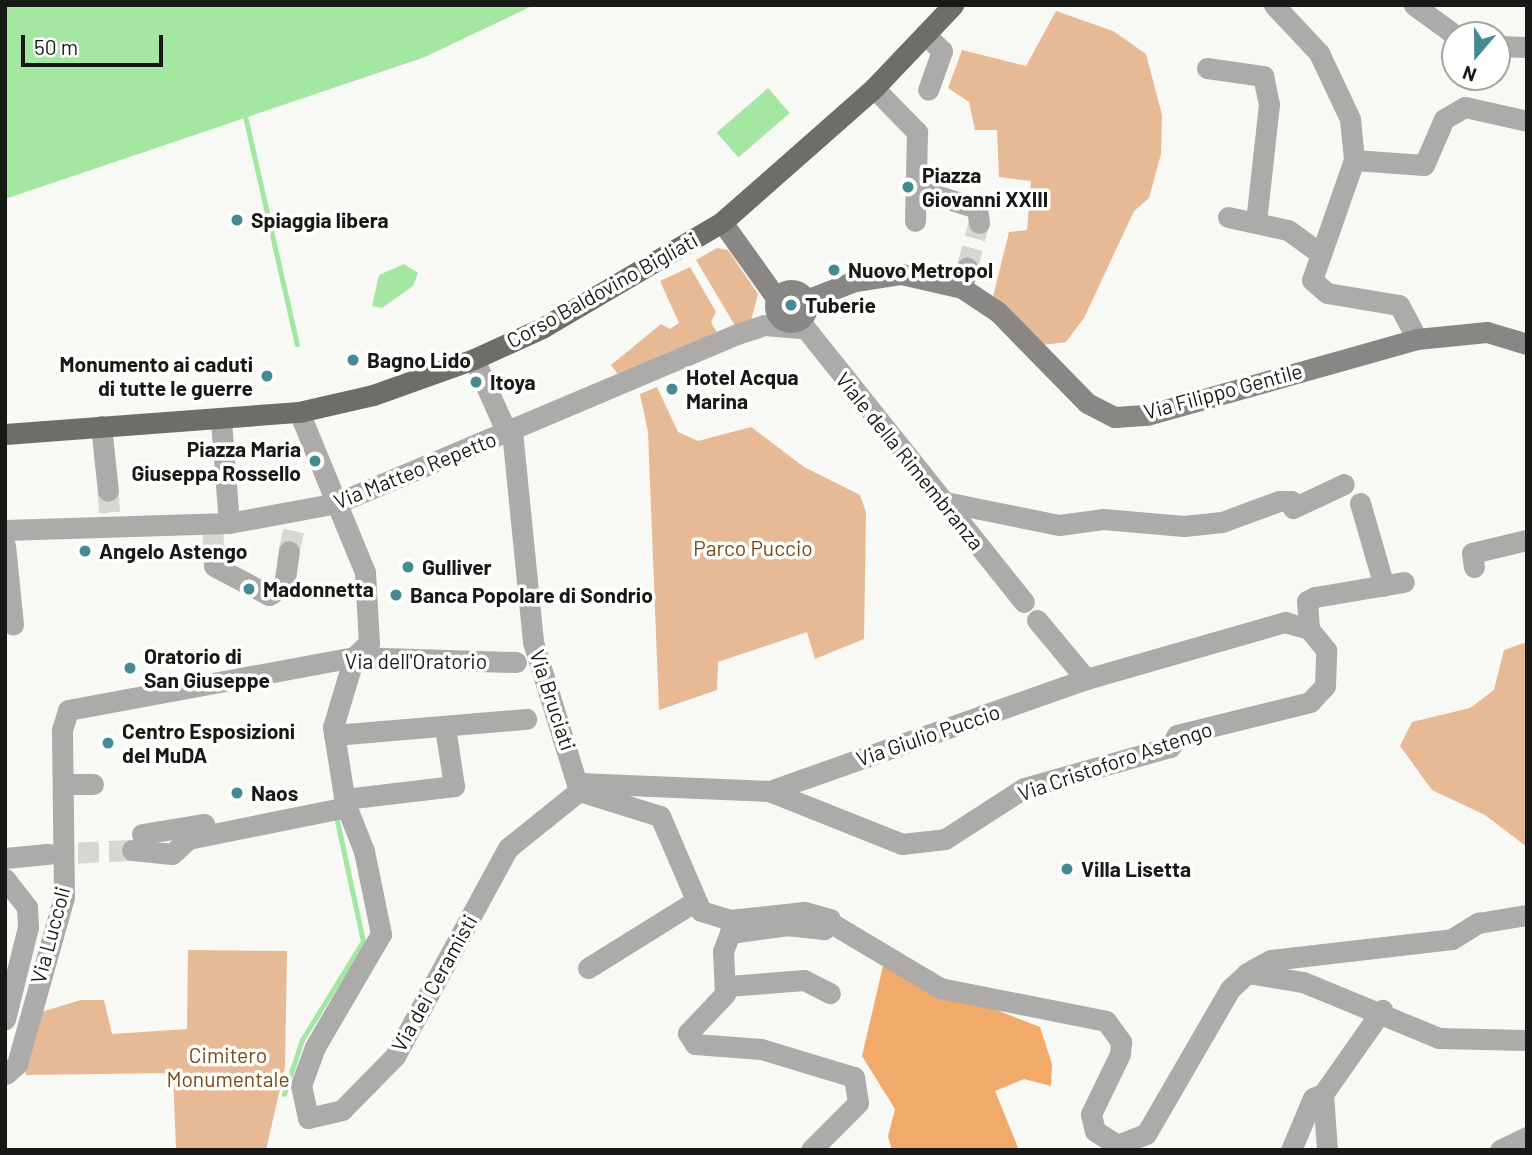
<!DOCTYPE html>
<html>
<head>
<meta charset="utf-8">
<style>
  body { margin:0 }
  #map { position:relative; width:1532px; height:1155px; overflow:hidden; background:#f8f8f4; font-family:Barlow,sans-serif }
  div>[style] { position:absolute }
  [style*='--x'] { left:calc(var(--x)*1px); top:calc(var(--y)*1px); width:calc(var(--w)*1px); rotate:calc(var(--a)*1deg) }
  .green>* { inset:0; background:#e7ba95 }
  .forest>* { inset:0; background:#f2aa6a }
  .water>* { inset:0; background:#a3e7a3; transform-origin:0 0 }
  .stream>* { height:5px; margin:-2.5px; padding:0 2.5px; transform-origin:2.5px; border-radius:2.5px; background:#a3e7a3 }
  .street-tunnel>* { height:21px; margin-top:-10.5px; transform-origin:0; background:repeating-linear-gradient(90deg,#d6d6d3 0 21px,transparent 0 31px) }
  .street>* { height:21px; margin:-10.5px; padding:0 10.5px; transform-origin:10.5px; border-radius:10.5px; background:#acabaa }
  .secondary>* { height:21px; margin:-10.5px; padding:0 10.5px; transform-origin:10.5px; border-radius:10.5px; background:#888785 }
  .secondary>.ring { margin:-10.5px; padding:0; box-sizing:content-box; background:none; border:21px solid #888785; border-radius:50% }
  .primary>* { height:21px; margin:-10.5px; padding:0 10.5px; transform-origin:10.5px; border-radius:10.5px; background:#6e6d6a }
  .dots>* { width:19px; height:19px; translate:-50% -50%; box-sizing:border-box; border:4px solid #fffffe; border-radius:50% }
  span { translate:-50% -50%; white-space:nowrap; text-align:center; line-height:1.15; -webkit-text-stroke:7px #fffffe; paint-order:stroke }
  .poi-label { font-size:21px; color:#181816; font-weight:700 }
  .left { translate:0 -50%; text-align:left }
  .right { translate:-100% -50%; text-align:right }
  .street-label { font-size:21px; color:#181816 }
  .park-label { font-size:21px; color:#774819 }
  .frame { position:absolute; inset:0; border:7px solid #181816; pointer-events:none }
  .north { position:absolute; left:1441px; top:21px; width:70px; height:70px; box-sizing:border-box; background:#fffffe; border:2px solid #a3a3a1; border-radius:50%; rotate:200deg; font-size:19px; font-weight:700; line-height:28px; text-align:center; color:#181816 }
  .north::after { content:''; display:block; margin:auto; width:24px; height:32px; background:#438a93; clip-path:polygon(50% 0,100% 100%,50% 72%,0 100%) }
  .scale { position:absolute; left:21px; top:35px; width:142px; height:32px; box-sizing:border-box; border:4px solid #181816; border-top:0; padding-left:9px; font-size:21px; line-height:24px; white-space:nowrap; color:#181816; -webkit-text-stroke:5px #fffffe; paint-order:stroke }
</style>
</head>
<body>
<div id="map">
  <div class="green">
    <div style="clip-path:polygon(1056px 11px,1113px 31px,1146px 54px,1162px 115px,1161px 154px,1149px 198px,1134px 211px,1084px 318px,1066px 342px,1043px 345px,993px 297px,1009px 232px,1027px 230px,1031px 181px,999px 177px,997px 130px,975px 130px,969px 102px,948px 88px,962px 50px,1026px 66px)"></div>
    <div style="clip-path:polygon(717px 248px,728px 250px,758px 294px,750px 325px,737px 329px,696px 260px)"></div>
    <div style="clip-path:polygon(690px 267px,716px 312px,711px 322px,719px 336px,620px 377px,611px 365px,661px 324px,670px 329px,679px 323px,660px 281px)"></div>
    <div style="clip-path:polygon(657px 387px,678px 432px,698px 441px,751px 427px,804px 467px,860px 495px,866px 512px,864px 639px,815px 659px,807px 632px,718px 662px,717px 690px,659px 710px,648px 432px,640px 394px)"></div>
    <div style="clip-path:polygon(1527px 642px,1527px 847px,1485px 815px,1432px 790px,1400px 746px,1412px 722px,1470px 708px,1494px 690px,1504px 650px)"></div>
    <div style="clip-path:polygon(188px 950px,287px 951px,285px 1067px,266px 1150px,176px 1150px,173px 1073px,26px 1075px,24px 1040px,34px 1014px,81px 1000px,104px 1000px,112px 1034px,187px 1029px)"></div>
  </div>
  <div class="forest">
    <div style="clip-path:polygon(883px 966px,1040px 1027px,1052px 1064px,1051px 1086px,1024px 1079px,995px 1091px,1019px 1150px,892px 1150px,888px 1136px,895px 1109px,862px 1056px)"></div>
  </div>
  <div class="water">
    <div style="clip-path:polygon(5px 5px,534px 5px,425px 57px,5px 199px)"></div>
    <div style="left:768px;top:88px;width:33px;height:68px;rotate:49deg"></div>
    <div style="clip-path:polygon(404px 264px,418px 273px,413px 286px,382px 308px,372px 306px,379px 275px)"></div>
  </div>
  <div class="stream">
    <div style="--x:245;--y:116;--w:234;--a:77.2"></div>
    <div style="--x:284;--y:1094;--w:57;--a:-71.6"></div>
    <div style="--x:302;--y:1040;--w:116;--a:-58.4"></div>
    <div style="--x:363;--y:941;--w:128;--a:-102.2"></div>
  </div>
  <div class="street-tunnel">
    <div style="--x:967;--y:268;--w:47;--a:-75.1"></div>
    <div style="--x:108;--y:491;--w:39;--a:86"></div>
    <div style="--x:213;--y:530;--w:36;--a:88"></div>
    <div style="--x:289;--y:551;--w:27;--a:-77"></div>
    <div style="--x:47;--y:854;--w:85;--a:-2.7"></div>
  </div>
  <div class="street">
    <div style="--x:1274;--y:5;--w:66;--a:46.8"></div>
    <div style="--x:1319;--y:53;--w:73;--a:64.8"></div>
    <div style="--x:1350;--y:119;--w:41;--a:84.4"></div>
    <div style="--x:1354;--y:160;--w:127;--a:109.3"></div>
    <div style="--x:1312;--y:280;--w:20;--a:41"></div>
    <div style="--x:1327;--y:293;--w:73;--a:9.5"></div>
    <div style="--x:1399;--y:305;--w:38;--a:62"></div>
    <div style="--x:1414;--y:5;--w:51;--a:36.2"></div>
    <div style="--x:925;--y:34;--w:24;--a:45"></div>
    <div style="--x:942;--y:51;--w:41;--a:109.7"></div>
    <div style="--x:1497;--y:46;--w:30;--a:2"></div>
    <div style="--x:1207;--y:68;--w:57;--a:8.1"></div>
    <div style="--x:1263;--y:76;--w:29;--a:78"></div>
    <div style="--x:1269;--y:104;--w:118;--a:96.3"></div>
    <div style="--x:874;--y:88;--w:62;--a:45.7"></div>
    <div style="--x:917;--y:132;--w:89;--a:91.3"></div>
    <div style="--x:1354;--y:160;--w:70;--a:4.1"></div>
    <div style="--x:1424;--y:165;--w:50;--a:-66.5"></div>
    <div style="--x:1444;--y:119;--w:24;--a:-30"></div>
    <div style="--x:1465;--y:107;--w:64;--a:12.7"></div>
    <div style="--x:932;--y:194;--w:47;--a:17.3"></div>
    <div style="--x:977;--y:208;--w:15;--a:82"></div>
    <div style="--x:1228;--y:217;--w:61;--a:12.2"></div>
    <div style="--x:1288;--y:230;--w:39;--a:36"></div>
    <div style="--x:962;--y:288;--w:21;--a:-76"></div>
    <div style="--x:798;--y:319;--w:362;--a:51.4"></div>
    <div style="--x:474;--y:359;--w:81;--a:66"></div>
    <div style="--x:299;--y:412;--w:173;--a:67.6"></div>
    <div style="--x:365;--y:572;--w:71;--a:86.8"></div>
    <div style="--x:369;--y:643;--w:21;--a:137"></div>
    <div style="--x:354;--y:657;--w:73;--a:106.7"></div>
    <div style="--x:333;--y:727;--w:77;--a:81"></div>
    <div style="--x:345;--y:803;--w:52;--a:68.4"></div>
    <div style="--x:364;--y:851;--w:85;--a:78.4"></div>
    <div style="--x:381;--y:934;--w:131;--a:120.3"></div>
    <div style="--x:315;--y:1047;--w:40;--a:110.2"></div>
    <div style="--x:301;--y:1085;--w:34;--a:78"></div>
    <div style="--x:308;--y:1118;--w:35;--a:-13"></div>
    <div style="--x:342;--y:1110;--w:76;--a:-45.5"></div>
    <div style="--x:395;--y:1056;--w:237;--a:-61.5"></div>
    <div style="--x:508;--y:848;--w:91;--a:-38.8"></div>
    <div style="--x:221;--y:420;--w:103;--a:85.6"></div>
    <div style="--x:101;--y:426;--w:65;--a:83.9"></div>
    <div style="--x:512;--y:431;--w:212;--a:84.3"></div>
    <div style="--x:533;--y:642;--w:156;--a:72.8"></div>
    <div style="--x:945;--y:502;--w:116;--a:11.4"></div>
    <div style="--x:1059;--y:525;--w:44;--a:-7.8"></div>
    <div style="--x:1103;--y:519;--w:81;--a:4.9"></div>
    <div style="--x:1184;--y:526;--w:38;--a:-6"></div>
    <div style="--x:1222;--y:522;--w:61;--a:-20.2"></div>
    <div style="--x:1279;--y:501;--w:12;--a:0"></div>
    <div style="--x:1291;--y:501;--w:7;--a:74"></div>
    <div style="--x:1293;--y:508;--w:56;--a:-25.2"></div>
    <div style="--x:1360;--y:503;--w:86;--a:73.9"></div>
    <div style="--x:5;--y:530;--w:224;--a:-1.8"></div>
    <div style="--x:229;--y:523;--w:110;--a:-10.5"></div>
    <div style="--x:337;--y:503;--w:434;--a:-22.9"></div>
    <div style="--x:737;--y:334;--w:29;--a:-18"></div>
    <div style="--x:765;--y:325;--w:38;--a:5"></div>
    <div style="--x:5;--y:545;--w:80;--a:84.3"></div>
    <div style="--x:214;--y:566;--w:62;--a:27.8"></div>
    <div style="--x:269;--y:595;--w:17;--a:-31"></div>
    <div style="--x:284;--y:586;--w:35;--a:-82"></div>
    <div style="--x:1474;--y:567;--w:14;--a:-98"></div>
    <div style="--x:1472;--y:553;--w:56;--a:-13.5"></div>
    <div style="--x:1037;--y:620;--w:77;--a:50.3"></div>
    <div style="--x:1309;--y:629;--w:28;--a:-94"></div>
    <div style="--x:1307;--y:601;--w:9;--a:-27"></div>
    <div style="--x:1315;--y:597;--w:90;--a:-9.6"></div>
    <div style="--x:68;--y:710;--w:291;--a:-10.5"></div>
    <div style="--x:354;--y:657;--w:162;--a:1.8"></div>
    <div style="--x:334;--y:735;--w:193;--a:-4.8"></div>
    <div style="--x:580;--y:783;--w:189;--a:2.4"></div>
    <div style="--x:769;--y:791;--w:143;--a:21.7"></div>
    <div style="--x:902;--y:844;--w:43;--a:-6.6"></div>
    <div style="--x:945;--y:839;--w:94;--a:-32.8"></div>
    <div style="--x:1024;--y:788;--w:152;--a:-15.7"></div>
    <div style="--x:1170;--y:747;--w:14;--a:-60"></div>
    <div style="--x:1177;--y:735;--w:137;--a:-13.9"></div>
    <div style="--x:1310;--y:702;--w:22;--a:-47"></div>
    <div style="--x:1325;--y:686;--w:36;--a:-88"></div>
    <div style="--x:1326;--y:650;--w:27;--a:-129"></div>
    <div style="--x:1309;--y:629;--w:25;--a:-164"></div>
    <div style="--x:1285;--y:622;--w:207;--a:164"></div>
    <div style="--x:1086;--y:679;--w:336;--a:160.5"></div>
    <div style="--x:65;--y:784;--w:28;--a:0"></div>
    <div style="--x:579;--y:791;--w:85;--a:17.2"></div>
    <div style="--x:660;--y:816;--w:103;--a:66.7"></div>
    <div style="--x:701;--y:911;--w:30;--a:17"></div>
    <div style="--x:730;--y:920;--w:75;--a:-6.1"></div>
    <div style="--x:805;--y:912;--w:26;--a:16"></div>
    <div style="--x:830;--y:919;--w:12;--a:121"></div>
    <div style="--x:824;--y:929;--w:36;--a:-174"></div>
    <div style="--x:788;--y:925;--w:59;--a:172.1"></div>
    <div style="--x:730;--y:933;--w:19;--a:111"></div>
    <div style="--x:723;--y:951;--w:43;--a:87.3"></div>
    <div style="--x:725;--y:994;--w:54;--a:133.5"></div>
    <div style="--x:688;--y:1033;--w:13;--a:58"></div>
    <div style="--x:695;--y:1044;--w:66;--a:4.3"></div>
    <div style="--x:761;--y:1049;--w:97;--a:16.8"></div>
    <div style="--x:854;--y:1077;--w:26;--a:81"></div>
    <div style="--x:858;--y:1103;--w:66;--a:135"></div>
    <div style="--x:345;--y:799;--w:110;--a:-6.8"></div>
    <div style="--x:454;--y:786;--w:60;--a:-98.7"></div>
    <div style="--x:142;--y:834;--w:63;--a:-9.2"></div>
    <div style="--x:132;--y:850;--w:40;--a:5.7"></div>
    <div style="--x:172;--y:854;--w:22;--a:-43"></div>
    <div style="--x:188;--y:839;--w:161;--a:-11.4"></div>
    <div style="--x:5;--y:858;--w:42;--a:-5.4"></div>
    <div style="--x:5;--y:879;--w:36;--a:52"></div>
    <div style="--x:27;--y:907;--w:20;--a:87"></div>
    <div style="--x:28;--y:927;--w:95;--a:104"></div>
    <div style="--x:831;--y:923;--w:127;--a:30.8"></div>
    <div style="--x:940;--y:988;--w:169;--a:11.2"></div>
    <div style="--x:1106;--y:1021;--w:26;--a:54"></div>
    <div style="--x:1121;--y:1042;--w:12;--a:95"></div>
    <div style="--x:1120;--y:1054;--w:67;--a:115.8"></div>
    <div style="--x:1091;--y:1114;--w:17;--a:77"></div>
    <div style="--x:1095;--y:1131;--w:26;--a:32"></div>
    <div style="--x:1117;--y:1145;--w:31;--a:-21"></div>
    <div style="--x:1146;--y:1134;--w:168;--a:-59.9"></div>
    <div style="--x:1230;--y:989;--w:23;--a:-43"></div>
    <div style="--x:1247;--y:973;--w:57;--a:9.1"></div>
    <div style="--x:1303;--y:982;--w:147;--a:22.4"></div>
    <div style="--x:1439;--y:1038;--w:88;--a:1.3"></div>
    <div style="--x:588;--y:968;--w:125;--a:-31.9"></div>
    <div style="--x:1252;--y:970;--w:21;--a:-28"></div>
    <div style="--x:1271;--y:960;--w:182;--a:-6.6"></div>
    <div style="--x:1452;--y:939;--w:31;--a:-32"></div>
    <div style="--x:1478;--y:923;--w:50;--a:-9.3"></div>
    <div style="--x:728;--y:986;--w:76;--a:-4.5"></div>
    <div style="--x:804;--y:980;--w:29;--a:27"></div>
    <div style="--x:6;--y:1074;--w:15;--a:-42"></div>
    <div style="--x:17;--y:1064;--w:173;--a:-74.3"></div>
    <div style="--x:64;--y:897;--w:167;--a:-90.7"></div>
    <div style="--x:62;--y:730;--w:21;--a:-73"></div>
    <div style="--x:1323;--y:1094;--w:56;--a:85.9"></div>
    <div style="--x:1291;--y:1150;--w:56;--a:-67.1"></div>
    <div style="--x:1313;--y:1098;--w:11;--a:-22"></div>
    <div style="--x:1323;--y:1094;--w:103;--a:-54.9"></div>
    <div style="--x:1500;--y:1150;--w:30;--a:-26"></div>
  </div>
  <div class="secondary">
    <div style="--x:722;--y:222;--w:95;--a:54.5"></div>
    <div class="ring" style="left:775px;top:290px;width:11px;height:11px"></div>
    <div style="--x:806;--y:300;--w:53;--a:-21.2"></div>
    <div style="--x:855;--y:281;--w:47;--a:-8.7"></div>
    <div style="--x:901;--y:274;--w:63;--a:12.9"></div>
    <div style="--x:962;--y:288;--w:43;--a:33.7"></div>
    <div style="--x:998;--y:312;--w:127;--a:45.6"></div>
    <div style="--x:1087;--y:403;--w:31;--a:27"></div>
    <div style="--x:1115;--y:417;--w:32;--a:-4"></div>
    <div style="--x:1147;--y:415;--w:280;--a:-15.7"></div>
    <div style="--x:1417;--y:339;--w:70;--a:-5.7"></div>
    <div style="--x:1487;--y:332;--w:42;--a:16.7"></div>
  </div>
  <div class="primary">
    <div style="--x:5;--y:434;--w:295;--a:-4.3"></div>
    <div style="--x:299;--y:412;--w:76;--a:-12.9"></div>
    <div style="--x:373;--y:395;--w:107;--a:-19.6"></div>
    <div style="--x:474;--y:359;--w:75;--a:-24.5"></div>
    <div style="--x:542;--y:328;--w:209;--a:-30.5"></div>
    <div style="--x:722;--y:222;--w:203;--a:-41.4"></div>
    <div style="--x:874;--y:88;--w:115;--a:-46.4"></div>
  </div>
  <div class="dots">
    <div style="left:908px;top:187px;background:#438a93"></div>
    <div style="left:237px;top:220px;background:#438a93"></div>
    <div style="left:834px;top:270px;background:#438a93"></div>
    <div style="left:791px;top:305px;background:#438a93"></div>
    <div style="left:353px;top:360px;background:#438a93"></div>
    <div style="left:267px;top:376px;background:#438a93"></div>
    <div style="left:476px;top:382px;background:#438a93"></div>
    <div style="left:672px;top:389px;background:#438a93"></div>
    <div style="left:315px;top:461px;background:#438a93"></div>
    <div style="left:85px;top:551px;background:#438a93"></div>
    <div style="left:408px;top:567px;background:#438a93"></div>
    <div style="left:249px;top:589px;background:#438a93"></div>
    <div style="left:396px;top:595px;background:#438a93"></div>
    <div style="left:130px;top:668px;background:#438a93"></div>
    <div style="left:108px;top:743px;background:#438a93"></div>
    <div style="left:237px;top:793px;background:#438a93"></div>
    <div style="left:1067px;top:869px;background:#438a93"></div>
  </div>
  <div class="poi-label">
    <span class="left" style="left:922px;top:187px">Piazza<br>Giovanni XXIII</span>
    <span class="left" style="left:251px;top:220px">Spiaggia libera</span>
    <span class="left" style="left:848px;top:270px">Nuovo Metropol</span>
    <span class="left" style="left:805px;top:305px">Tuberie</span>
    <span class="left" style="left:367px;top:360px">Bagno Lido</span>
    <span class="right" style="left:253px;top:376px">Monumento ai caduti<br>di tutte le guerre</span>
    <span class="left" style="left:686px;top:389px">Hotel Acqua<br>Marina</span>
    <span class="left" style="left:490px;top:382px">Itoya</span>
    <span class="right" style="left:301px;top:461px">Piazza Maria<br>Giuseppa Rossello</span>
    <span class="left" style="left:99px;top:551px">Angelo Astengo</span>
    <span class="left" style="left:422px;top:567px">Gulliver</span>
    <span class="left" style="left:263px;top:589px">Madonnetta</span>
    <span class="left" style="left:410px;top:595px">Banca Popolare di Sondrio</span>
    <span class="left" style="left:144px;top:668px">Oratorio di<br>San Giuseppe</span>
    <span class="left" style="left:122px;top:743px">Centro Esposizioni<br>del MuDA</span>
    <span class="left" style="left:251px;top:793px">Naos</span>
    <span class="left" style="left:1081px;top:869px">Villa Lisetta</span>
  </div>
  <div class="street-label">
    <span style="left:602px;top:290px;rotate:-29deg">Corso Baldovino Bigliati</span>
    <span style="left:1223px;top:391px;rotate:-15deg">Via Filippo Gentile</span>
    <span style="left:910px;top:461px;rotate:51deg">Viale della Rimembranza</span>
    <span style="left:415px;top:470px;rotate:-22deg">Via Matteo Repetto</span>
    <span style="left:416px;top:661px">Via dell'Oratorio</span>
    <span style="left:553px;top:700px;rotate:72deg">Via Bruciati</span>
    <span style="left:928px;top:735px;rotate:-19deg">Via Giulio Puccio</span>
    <span style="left:1115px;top:761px;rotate:-19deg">Via Cristoforo Astengo</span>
    <span style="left:50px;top:935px;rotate:-75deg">Via Luccoli</span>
    <span style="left:434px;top:983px;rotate:-61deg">Via dei Ceramisti</span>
  </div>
  <div class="park-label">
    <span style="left:753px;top:548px">Parco Puccio</span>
    <span style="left:228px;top:1067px">Cimitero<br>Monumentale</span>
  </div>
  <div class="frame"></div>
  <div class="north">N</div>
  <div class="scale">50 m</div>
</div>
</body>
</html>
